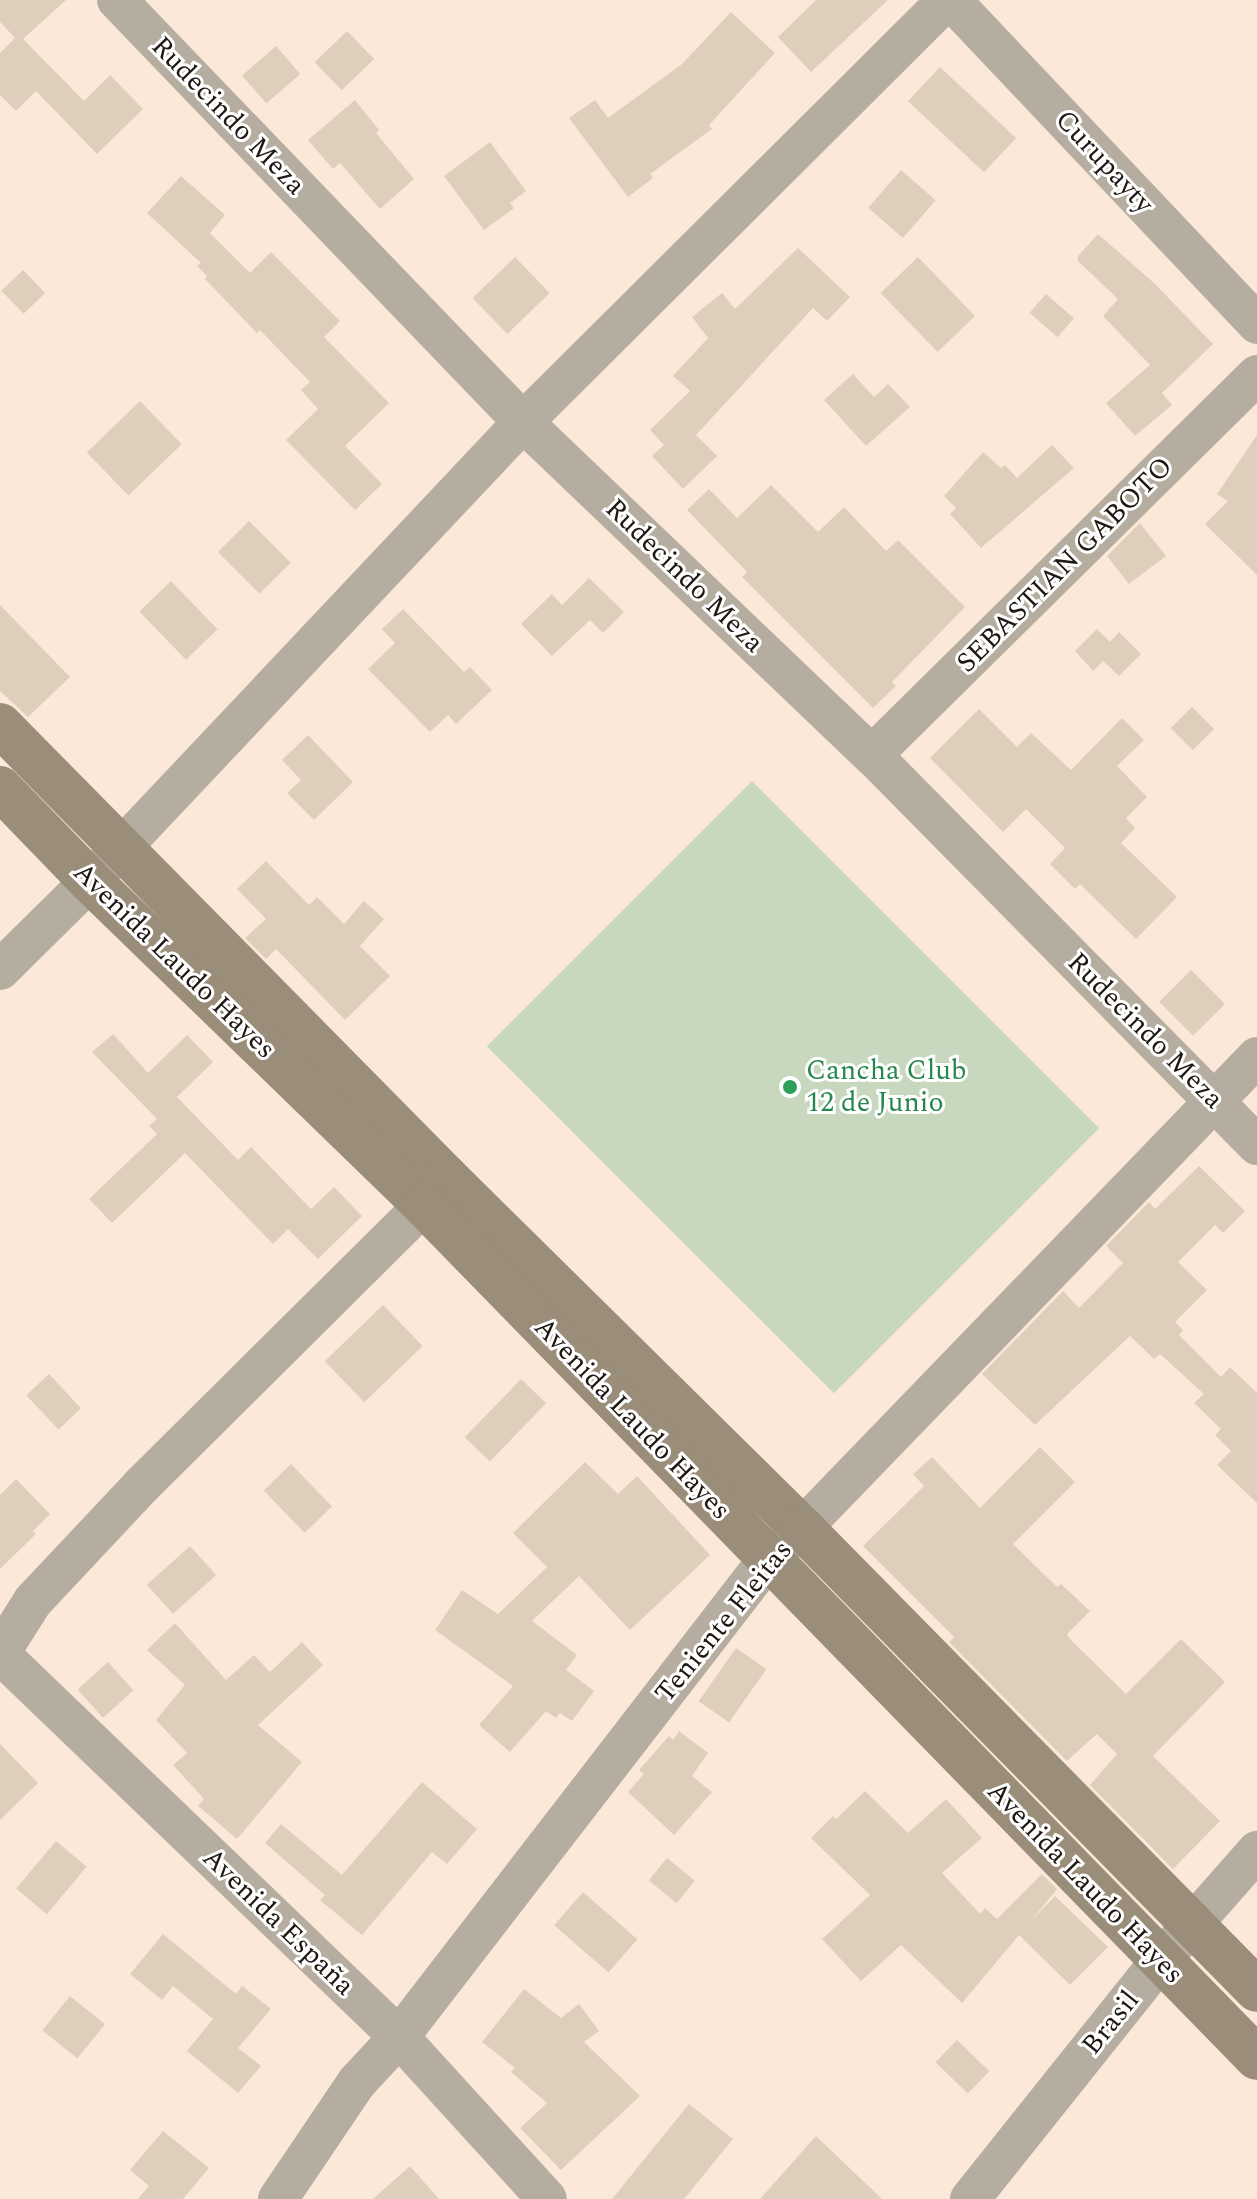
<!DOCTYPE html>
<html>
<head>
<meta charset="utf-8">
<style>
  body { margin:0 }
  #map { position:relative; width:1257px; height:2199px; overflow:hidden; background:#fce8d9; font-family:Spectral,serif }
  div>[style] { position:absolute }
  [style*='--x'] { left:calc(var(--x)*1px); top:calc(var(--y)*1px); width:calc(var(--w)*1px); rotate:calc(var(--a)*1deg) }
  .green>* { inset:0; background:#c8d8bf; transform-origin:0 0 }
  .building>* { inset:0; background:#decfbd; transform-origin:0 0 }
  .street>* { height:40px; margin:-20px; padding:0 20px; transform-origin:20px; border-radius:20px; background:#b5ada0 }
  .secondary>* { height:44px; margin:-22px; padding:0 22px; transform-origin:22px; border-radius:22px; background:#9a8e7b }
  .dots>* { width:22px; height:22px; translate:-50% -50%; box-sizing:border-box; border:4px solid #fff; border-radius:50% }
  span { translate:-50% -50%; white-space:nowrap; text-align:center; line-height:1.15; -webkit-text-stroke:6px #fff; paint-order:stroke }
  .street-label { font-size:28px; color:#1e1712 }
  .leisure-label { font-size:28px; color:#27864d }
  .left { translate:0 -50%; text-align:left }
</style>
</head>
<body>
<div id="map">
  <div class="green">
    <div style="left:752px;top:781px;width:491px;height:375px;rotate:45deg"></div>
  </div>
  <div class="building">
    <div style="clip-path:polygon(0 0,66px 0,23px 39px,84px 101px,110px 75px,143px 109px,97px 154px,36px 91px,16px 111px,0 95px,0 53px,15px 38px,0 22px)"></div>
    <div style="clip-path:polygon(816px 0,888px 0,811px 72px,778px 37px)"></div>
    <div style="clip-path:polygon(731px 12px,775px 53px,709px 125px,712px 129px,650px 174px,653px 178px,628px 197px,569px 118px,595px 100px,608px 118px,682px 64px)"></div>
    <div style="left:347px;top:31px;width:39px;height:45px;rotate:46deg"></div>
    <div style="left:276px;top:46px;width:37px;height:45px;rotate:49deg"></div>
    <div style="left:940px;top:67px;width:104px;height:47px;rotate:43deg"></div>
    <div style="clip-path:polygon(355px 100px,379px 130px,376px 133px,414px 179px,380px 209px,340px 163px,333px 169px,308px 140px)"></div>
    <div style="clip-path:polygon(490px 142px,526px 191px,510px 203px,514px 208px,484px 230px,444px 176px)"></div>
    <div style="left:901px;top:170px;width:46px;height:50px;rotate:41deg"></div>
    <div style="clip-path:polygon(181px 176px,225px 215px,210px 233px,250px 273px,271px 252px,340px 321px,324px 337px,389px 403px,345px 446px,382px 484px,355px 510px,286px 440px,318px 409px,301px 390px,310px 382px,260px 330px,257px 333px,205px 279px,207px 276px,197px 266px,201px 263px,147px 213px)"></div>
    <div style="clip-path:polygon(1098px 234px,1155px 284px,1213px 344px,1162px 393px,1172px 405px,1135px 436px,1106px 403px,1150px 365px,1103px 316px,1118px 299px,1078px 261px,1078px 256px)"></div>
    <div style="clip-path:polygon(798px 248px,850px 297px,827px 321px,813px 308px,696px 435px,717px 456px,683px 489px,652px 456px,664px 445px,650px 430px,690px 391px,673px 376px,708px 338px,692px 317px,722px 293px,735px 309px)"></div>
    <div style="left:515px;top:257px;width:50px;height:59px;rotate:46deg"></div>
    <div style="left:918px;top:257px;width:82px;height:52px;rotate:46deg"></div>
    <div style="left:23px;top:270px;width:32px;height:30px;rotate:46deg"></div>
    <div style="left:1046px;top:294px;width:37px;height:25px;rotate:41deg"></div>
    <div style="clip-path:polygon(853px 374px,874px 397px,888px 384px,910px 407px,866px 446px,824px 400px)"></div>
    <div style="left:140px;top:401px;width:60px;height:74px;rotate:46deg"></div>
    <div style="clip-path:polygon(1257px 435px,1257px 575px,1205px 524px,1228px 501px,1217px 494px)"></div>
    <div style="clip-path:polygon(1052px 445px,1074px 468px,981px 548px,950px 514px,956px 508px,944px 496px,983px 452px,1001px 468px,1005px 465px,1017px 478px)"></div>
    <div style="clip-path:polygon(771px 485px,818px 532px,844px 507px,886px 551px,898px 540px,965px 607px,892px 682px,896px 686px,873px 708px,742px 577px,747px 572px,687px 510px,709px 489px,737px 518px)"></div>
    <div style="left:249px;top:521px;width:59px;height:44px;rotate:45deg"></div>
    <div style="clip-path:polygon(1140px 523px,1166px 556px,1129px 584px,1107px 556px)"></div>
    <div style="clip-path:polygon(589px 578px,624px 612px,603px 633px,590px 620px,552px 656px,521px 624px,552px 594px,562px 605px)"></div>
    <div style="left:171px;top:581px;width:67px;height:44px;rotate:46deg"></div>
    <div style="clip-path:polygon(0 605px,70px 677px,28px 717px,0 691px)"></div>
    <div style="clip-path:polygon(403px 609px,464px 672px,470px 667px,492px 690px,456px 724px,448px 715px,430px 732px,368px 669px,395px 643px,382px 629px)"></div>
    <div style="clip-path:polygon(1097px 629px,1110px 642px,1119px 632px,1141px 654px,1119px 676px,1103px 661px,1093px 671px,1075px 651px)"></div>
    <div style="left:1192px;top:707px;width:31px;height:30px;rotate:45deg"></div>
    <div style="clip-path:polygon(979px 709px,1017px 747px,1031px 733px,1071px 770px,1122px 718px,1144px 740px,1117px 766px,1147px 797px,1126px 818px,1135px 828px,1121px 843px,1177px 897px,1136px 939px,1080px 884px,1075px 889px,1050px 864px,1065px 848px,1026px 809px,1003px 832px,930px 758px)"></div>
    <div style="clip-path:polygon(308px 735px,353px 782px,314px 820px,287px 793px,301px 780px,282px 760px)"></div>
    <div style="clip-path:polygon(266px 861px,309px 905px,317px 897px,344px 924px,364px 901px,384px 919px,360px 946px,390px 976px,345px 1020px,276px 949px,266px 959px,245px 938px,266px 919px,237px 889px)"></div>
    <div style="left:1191px;top:970px;width:48px;height:45px;rotate:45deg"></div>
    <div style="clip-path:polygon(113px 1034px,148px 1073px,187px 1035px,213px 1062px,177px 1097px,238px 1160px,251px 1147px,311px 1209px,334px 1187px,362px 1216px,318px 1259px,288px 1229px,273px 1244px,185px 1153px,112px 1223px,89px 1199px,157px 1134px,149px 1126px,157px 1119px,92px 1052px)"></div>
    <div style="clip-path:polygon(1199px 1166px,1245px 1211px,1223px 1233px,1215px 1225px,1178px 1262px,1207px 1290px,1175px 1322px,1183px 1330px,1179px 1335px,1221px 1377px,1230px 1367px,1257px 1393px,1257px 1503px,1217px 1465px,1231px 1451px,1215px 1435px,1221px 1429px,1194px 1403px,1204px 1394px,1160px 1354px,1154px 1359px,1130px 1336px,1035px 1425px,982px 1374px,1063px 1291px,1079px 1308px,1123px 1263px,1106px 1246px,1149px 1202px,1155px 1209px)"></div>
    <div style="left:383px;top:1305px;width:57px;height:81px;rotate:46deg"></div>
    <div style="left:49px;top:1374px;width:47px;height:31px;rotate:47deg"></div>
    <div style="left:521px;top:1379px;width:35px;height:81px;rotate:44deg"></div>
    <div style="clip-path:polygon(1040px 1447px,1075px 1482px,1013px 1544px,1057px 1587px,1061px 1584px,1090px 1611px,1067px 1634px,1070px 1639px,1126px 1694px,1181px 1639px,1225px 1682px,1153px 1756px,1220px 1821px,1173px 1869px,1090px 1785px,1117px 1754px,1097px 1734px,1067px 1761px,949px 1642px,954px 1637px,863px 1546px,924px 1486px,913px 1474px,932px 1457px,980px 1508px)"></div>
    <div style="clip-path:polygon(585px 1462px,618px 1494px,637px 1476px,710px 1555px,630px 1630px,579px 1576px,532px 1621px,577px 1655px,566px 1670px,594px 1691px,572px 1721px,560px 1713px,556px 1718px,546px 1711px,510px 1752px,479px 1725px,513px 1686px,435px 1630px,462px 1590px,498px 1614px,547px 1567px,513px 1533px)"></div>
    <div style="left:291px;top:1464px;width:59px;height:38px;rotate:46deg"></div>
    <div style="clip-path:polygon(16px 1479px,50px 1514px,33px 1531px,36px 1534px,0 1569px,0 1495px)"></div>
    <div style="left:190px;top:1546px;width:39px;height:58px;rotate:48deg"></div>
    <div style="clip-path:polygon(175px 1623px,226px 1680px,254px 1655px,270px 1672px,302px 1642px,323px 1665px,258px 1725px,302px 1762px,237px 1839px,198px 1806px,204px 1799px,173px 1765px,187px 1753px,156px 1720px,185px 1685px,147px 1650px)"></div>
    <div style="left:736px;top:1648px;width:37px;height:65px;rotate:35deg"></div>
    <div style="left:108px;top:1662px;width:38px;height:41px;rotate:48deg"></div>
    <div style="clip-path:polygon(679px 1731px,708px 1753px,692px 1776px,712px 1792px,674px 1835px,628px 1792px,644px 1774px,639px 1770px,669px 1736px,673px 1740px)"></div>
    <div style="clip-path:polygon(0 1744px,38px 1783px,0 1820px)"></div>
    <div style="clip-path:polygon(422px 1782px,477px 1829px,447px 1864px,432px 1852px,362px 1935px,320px 1900px,325px 1895px,265px 1843px,281px 1824px,342px 1875px)"></div>
    <div style="clip-path:polygon(865px 1791px,908px 1833px,946px 1799px,982px 1838px,942px 1873px,980px 1914px,985px 1908px,997px 1919px,1042px 1874px,1057px 1889px,1031px 1921px,1055px 1896px,1108px 1947px,1070px 1985px,1019px 1935px,962px 2003px,901px 1945px,861px 1981px,822px 1939px,870px 1895px,811px 1838px,833px 1816px,836px 1819px)"></div>
    <div style="left:56px;top:1841px;width:40px;height:62px;rotate:40deg"></div>
    <div style="left:667px;top:1858px;width:36px;height:29px;rotate:39deg"></div>
    <div style="left:583px;top:1892px;width:72px;height:44px;rotate:41deg"></div>
    <div style="clip-path:polygon(163px 1934px,236px 1994px,242px 1986px,271px 2009px,238px 2048px,261px 2066px,238px 2093px,187px 2051px,213px 2019px,173px 1986px,162px 2000px,130px 1974px)"></div>
    <div style="clip-path:polygon(524px 1989px,561px 2018px,579px 2004px,599px 2031px,584px 2042px,640px 2096px,561px 2170px,520px 2128px,547px 2103px,511px 2072px,515px 2068px,482px 2042px)"></div>
    <div style="left:70px;top:1996px;width:45px;height:44px;rotate:39deg"></div>
    <div style="left:957px;top:2040px;width:45px;height:31px;rotate:44deg"></div>
    <div style="clip-path:polygon(689px 2104px,733px 2139px,684px 2199px,612px 2199px)"></div>
    <div style="clip-path:polygon(163px 2131px,209px 2168px,183px 2199px,138px 2199px,149px 2186px,130px 2170px)"></div>
    <div style="clip-path:polygon(816px 2136px,882px 2199px,760px 2199px)"></div>
    <div style="clip-path:polygon(410px 2166px,439px 2199px,373px 2199px)"></div>
  </div>
  <div class="street">
    <div style="--x:117;--y:0;--w:586;--a:46.11"></div>
    <div style="--x:523;--y:422;--w:482;--a:43.7"></div>
    <div style="--x:872;--y:755;--w:548;--a:45.37"></div>
    <div style="--x:951;--y:0;--w:446;--a:46.6"></div>
    <div style="--x:872;--y:755;--w:541;--a:-44.63"></div>
    <div style="--x:0;--y:970;--w:127;--a:-44.7"></div>
    <div style="--x:90;--y:881;--w:631;--a:-46.67"></div>
    <div style="--x:523;--y:422;--w:598;--a:-44.86"></div>
    <div style="--x:0;--y:1653;--w:62;--a:-57.6"></div>
    <div style="--x:33;--y:1601;--w:158;--a:-46.8"></div>
    <div style="--x:141;--y:1486;--w:399;--a:-44.8"></div>
    <div style="--x:424;--y:1205;--w:31;--a:-53"></div>
    <div style="--x:0;--y:1654;--w:553;--a:43.83"></div>
    <div style="--x:399;--y:2037;--w:219;--a:47.6"></div>
    <div style="--x:278;--y:2199;--w:141;--a:-56"></div>
    <div style="--x:357;--y:2082;--w:62;--a:-47"></div>
    <div style="--x:399;--y:2037;--w:604;--a:-52.33"></div>
    <div style="--x:768;--y:1559;--w:46;--a:-42.4"></div>
    <div style="--x:802;--y:1528;--w:655;--a:-45.99"></div>
    <div style="--x:970;--y:2199;--w:305;--a:-51.4"></div>
    <div style="--x:1160;--y:1961;--w:147;--a:-48.6"></div>
  </div>
  <div class="secondary">
    <div style="--x:0;--y:725;--w:635;--a:45.38"></div>
    <div style="--x:446;--y:1177;--w:500;--a:44.6"></div>
    <div style="--x:802;--y:1528;--w:648;--a:45.44"></div>
    <div style="--x:0;--y:788;--w:129;--a:45.9"></div>
    <div style="--x:90;--y:881;--w:465;--a:44.1"></div>
    <div style="--x:424;--y:1205;--w:1192;--a:45.68"></div>
  </div>
  <div class="dots">
    <div style="left:790px;top:1087px;background:#2e9e5b"></div>
  </div>
  <div class="street-label">
    <span style="left:228px;top:116px;rotate:46deg">Rudecindo Meza</span>
    <span style="left:1104px;top:162px;rotate:47deg">Curupayty</span>
    <span style="left:1065px;top:565px;rotate:-45deg">SEBASTIAN GABOTO</span>
    <span style="left:684px;top:576px;rotate:44deg">Rudecindo Meza</span>
    <span style="left:174px;top:961px;rotate:44deg">Avenida Laudo Hayes</span>
    <span style="left:1145px;top:1031px;rotate:45deg">Rudecindo Meza</span>
    <span style="left:632px;top:1419px;rotate:46deg">Avenida Laudo Hayes</span>
    <span style="left:724px;top:1622px;rotate:-51deg">Teniente Fleitas</span>
    <span style="left:1085px;top:1883px;rotate:46deg">Avenida Laudo Hayes</span>
    <span style="left:278px;top:1922px;rotate:44deg">Avenida España</span>
    <span style="left:1111px;top:2023px;rotate:-51deg">Brasil</span>
  </div>
  <div class="leisure-label">
    <span class="left" style="left:806px;top:1087px">Cancha Club<br>12 de Junio</span>
  </div>
</div>
</body>
</html>
